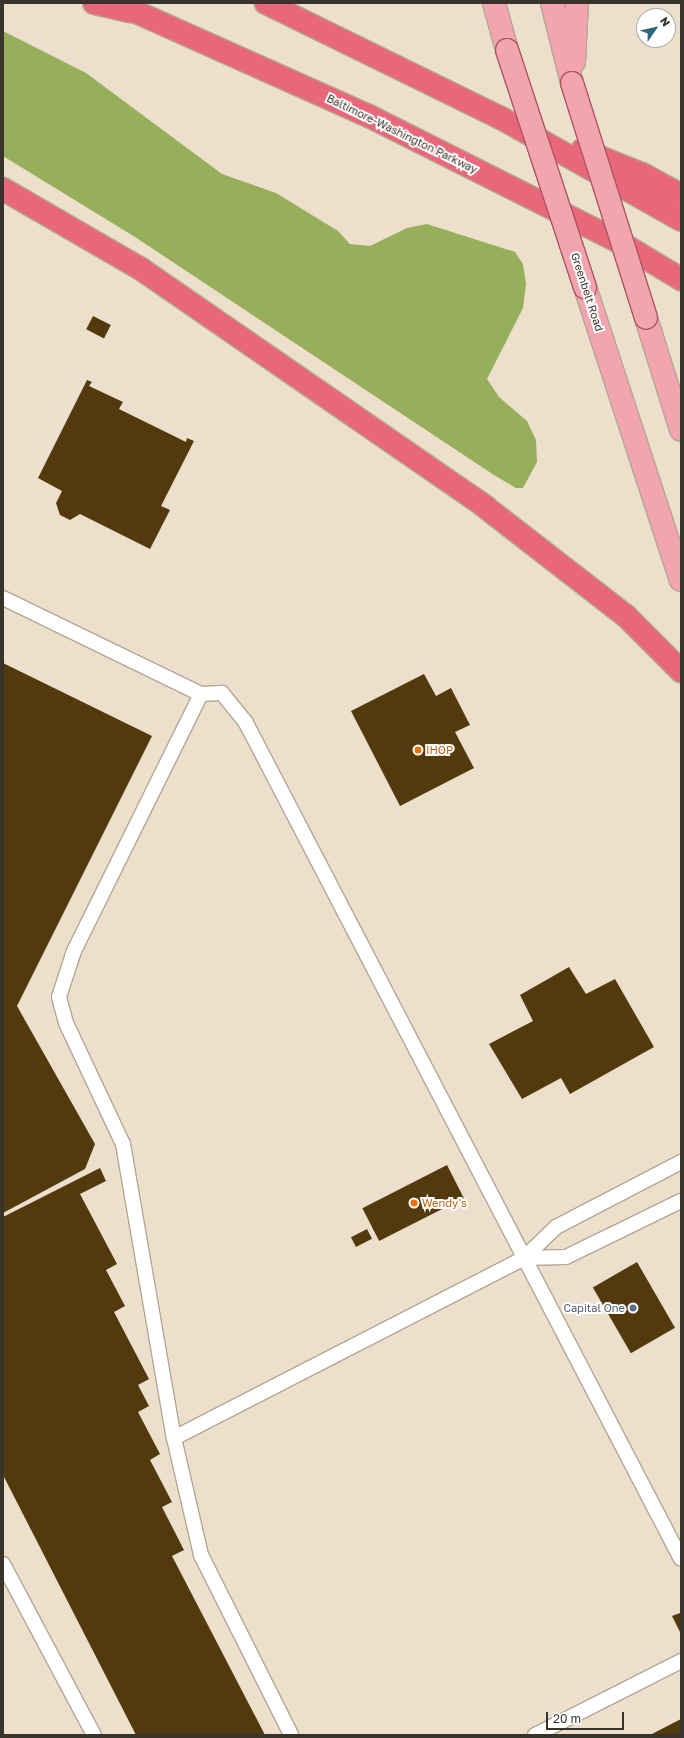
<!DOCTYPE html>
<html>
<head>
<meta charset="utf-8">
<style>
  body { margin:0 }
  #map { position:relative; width:684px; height:1738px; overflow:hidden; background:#ecdfcb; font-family:"Golos Text",sans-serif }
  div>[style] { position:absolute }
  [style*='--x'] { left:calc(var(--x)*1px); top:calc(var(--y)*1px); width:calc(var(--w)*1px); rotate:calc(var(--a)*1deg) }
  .forest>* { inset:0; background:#97ae5a }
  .building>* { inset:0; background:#523a0d; transform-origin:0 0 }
  .roads { filter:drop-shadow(1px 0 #b3a794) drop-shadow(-1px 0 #b3a794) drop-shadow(0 1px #b3a794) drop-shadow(0 -1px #b3a794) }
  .service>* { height:14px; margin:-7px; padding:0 7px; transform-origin:7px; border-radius:7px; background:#fff }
  .primary>* { height:22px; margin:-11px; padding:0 11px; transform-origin:11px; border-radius:11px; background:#f2a4af }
  .motorway>* { height:22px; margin:-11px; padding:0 11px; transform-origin:11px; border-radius:11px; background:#e9677a }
  .bridges { filter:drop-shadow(1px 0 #ab555e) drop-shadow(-1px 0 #ab555e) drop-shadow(0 1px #ab555e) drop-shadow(0 -1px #ab555e) }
  .primary-bridge>* { height:22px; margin:-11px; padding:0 11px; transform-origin:11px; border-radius:11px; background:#f2a4af }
  .dots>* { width:11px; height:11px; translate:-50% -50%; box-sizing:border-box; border:2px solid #fff; border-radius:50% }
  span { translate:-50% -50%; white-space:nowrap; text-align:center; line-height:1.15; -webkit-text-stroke:4px #fff; paint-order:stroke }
  .street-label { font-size:11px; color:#38332b }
  .food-label { font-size:11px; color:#c56008 }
  .left { translate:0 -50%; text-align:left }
  .service-label { font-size:11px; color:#4e5e75 }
  .right { translate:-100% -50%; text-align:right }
  .frame { position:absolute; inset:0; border:4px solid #38332b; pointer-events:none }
  .north { position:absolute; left:636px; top:8px; width:40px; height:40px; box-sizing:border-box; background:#fff; border:1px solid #afadaa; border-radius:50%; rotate:56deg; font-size:11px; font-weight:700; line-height:16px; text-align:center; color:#38332b }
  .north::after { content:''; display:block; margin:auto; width:14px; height:18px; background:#326582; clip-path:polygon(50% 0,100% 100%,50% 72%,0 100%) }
  .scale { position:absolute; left:546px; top:1712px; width:78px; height:18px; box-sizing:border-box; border:2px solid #38332b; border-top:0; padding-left:5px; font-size:12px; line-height:14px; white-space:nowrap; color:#38332b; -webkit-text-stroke:3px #fff; paint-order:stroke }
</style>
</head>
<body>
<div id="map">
  <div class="forest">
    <div style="clip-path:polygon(3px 31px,86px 73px,222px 174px,276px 193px,338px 231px,350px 244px,370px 246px,407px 228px,427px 224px,515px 252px,523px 264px,526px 284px,523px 308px,487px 379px,499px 397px,527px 421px,536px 440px,537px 462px,523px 488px,516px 488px,494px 475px,135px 237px,3px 156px)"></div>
  </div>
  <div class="building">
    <div style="left:93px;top:316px;width:20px;height:15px;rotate:27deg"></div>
    <div style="clip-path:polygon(87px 380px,92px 382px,89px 386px,123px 402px,119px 409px,186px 442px,187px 438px,194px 441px,161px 506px,170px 510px,150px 549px,80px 514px,70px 520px,60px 515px,56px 503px,62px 491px,38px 478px)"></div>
    <div style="clip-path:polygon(3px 663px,152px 736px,17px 1006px,95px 1144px,85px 1169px,3px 1213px)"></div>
    <div style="clip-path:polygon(424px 674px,436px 696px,451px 688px,470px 725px,455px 732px,474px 768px,400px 806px,351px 711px)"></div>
    <div style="clip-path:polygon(569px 967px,586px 994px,615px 979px,654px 1047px,570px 1094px,561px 1078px,522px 1099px,489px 1044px,533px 1021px,520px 995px)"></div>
    <div style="left:447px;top:1165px;width:37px;height:95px;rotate:63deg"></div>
    <div style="clip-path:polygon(100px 1168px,106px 1181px,80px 1194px,117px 1264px,106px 1270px,125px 1306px,114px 1312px,149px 1379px,138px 1385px,149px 1406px,138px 1412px,160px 1454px,150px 1460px,172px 1502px,162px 1507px,184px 1550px,172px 1556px,265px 1735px,136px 1735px,3px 1475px,3px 1217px)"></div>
    <div style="left:367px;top:1229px;width:11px;height:18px;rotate:63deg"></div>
    <div style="left:637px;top:1262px;width:76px;height:51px;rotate:60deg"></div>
    <div style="clip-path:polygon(680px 1613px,681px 1631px,680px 1632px,672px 1616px)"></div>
    <div style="clip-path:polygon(681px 1719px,681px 1735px,650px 1735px)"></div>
  </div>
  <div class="roads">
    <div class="service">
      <div style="--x:3;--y:598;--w:220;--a:25.9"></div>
      <div style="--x:201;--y:694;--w:287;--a:116.3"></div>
      <div style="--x:74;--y:951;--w:48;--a:108.1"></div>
      <div style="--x:59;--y:997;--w:27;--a:75"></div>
      <div style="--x:66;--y:1023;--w:134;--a:64.8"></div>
      <div style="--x:123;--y:1144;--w:298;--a:80.2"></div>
      <div style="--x:174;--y:1438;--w:120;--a:77"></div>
      <div style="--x:201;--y:1555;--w:201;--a:63.4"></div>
      <div style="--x:201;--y:694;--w:21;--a:-3"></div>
      <div style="--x:222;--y:693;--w:38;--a:51"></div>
      <div style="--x:246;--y:723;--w:942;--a:62.51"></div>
      <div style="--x:524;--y:1258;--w:42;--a:-1.4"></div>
      <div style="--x:566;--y:1257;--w:128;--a:-26"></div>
      <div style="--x:174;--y:1438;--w:394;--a:-27.2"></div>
      <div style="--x:524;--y:1258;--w:45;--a:-44.1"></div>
      <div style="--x:556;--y:1227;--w:141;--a:-27.5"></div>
      <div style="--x:3;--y:1564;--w:194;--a:62"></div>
      <div style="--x:535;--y:1735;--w:164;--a:-26.9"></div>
    </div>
    <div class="primary">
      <div style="--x:494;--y:3;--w:49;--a:74.5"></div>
      <div style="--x:552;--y:3;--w:82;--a:76"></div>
      <div style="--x:574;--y:62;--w:59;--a:-87.1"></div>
      <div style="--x:585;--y:287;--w:308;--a:71.9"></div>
      <div style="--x:646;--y:318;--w:117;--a:72.6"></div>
    </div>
    <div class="motorway">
      <div style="--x:94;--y:3;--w:37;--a:13"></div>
      <div style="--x:116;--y:3;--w:277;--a:24.1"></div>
      <div style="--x:369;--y:116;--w:276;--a:26.7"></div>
      <div style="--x:616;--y:240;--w:76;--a:31"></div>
      <div style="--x:266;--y:3;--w:262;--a:26.1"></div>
      <div style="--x:501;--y:118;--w:207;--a:29.5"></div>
      <div style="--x:582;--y:150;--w:65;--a:21.8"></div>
      <div style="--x:642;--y:174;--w:44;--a:28.3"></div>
      <div style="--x:3;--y:189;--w:160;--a:30.1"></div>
      <div style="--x:141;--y:269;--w:417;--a:34.6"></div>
      <div style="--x:484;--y:506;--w:180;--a:37.8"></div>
      <div style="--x:626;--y:616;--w:78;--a:45"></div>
    </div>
  </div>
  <div class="bridges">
    <div class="primary-bridge">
      <div style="--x:507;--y:50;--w:250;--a:71.8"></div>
      <div style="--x:572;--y:83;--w:246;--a:72.5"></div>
    </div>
  </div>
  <div class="dots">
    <div style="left:418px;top:750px;background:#e8710a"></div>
    <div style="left:414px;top:1203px;background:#e8710a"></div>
    <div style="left:633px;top:1308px;background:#5c6f8a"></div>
  </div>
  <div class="street-label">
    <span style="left:402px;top:134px;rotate:26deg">Baltimore-Washington Parkway</span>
    <span style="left:587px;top:292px;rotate:72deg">Greenbelt Road</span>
  </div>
  <div class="food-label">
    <span class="left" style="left:426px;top:750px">IHOP</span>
    <span class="left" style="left:422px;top:1203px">Wendy's</span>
  </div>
  <div class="service-label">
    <span class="right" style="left:625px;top:1308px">Capital One</span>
  </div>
  <div class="frame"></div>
  <div class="north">N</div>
  <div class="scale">20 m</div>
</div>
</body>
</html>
